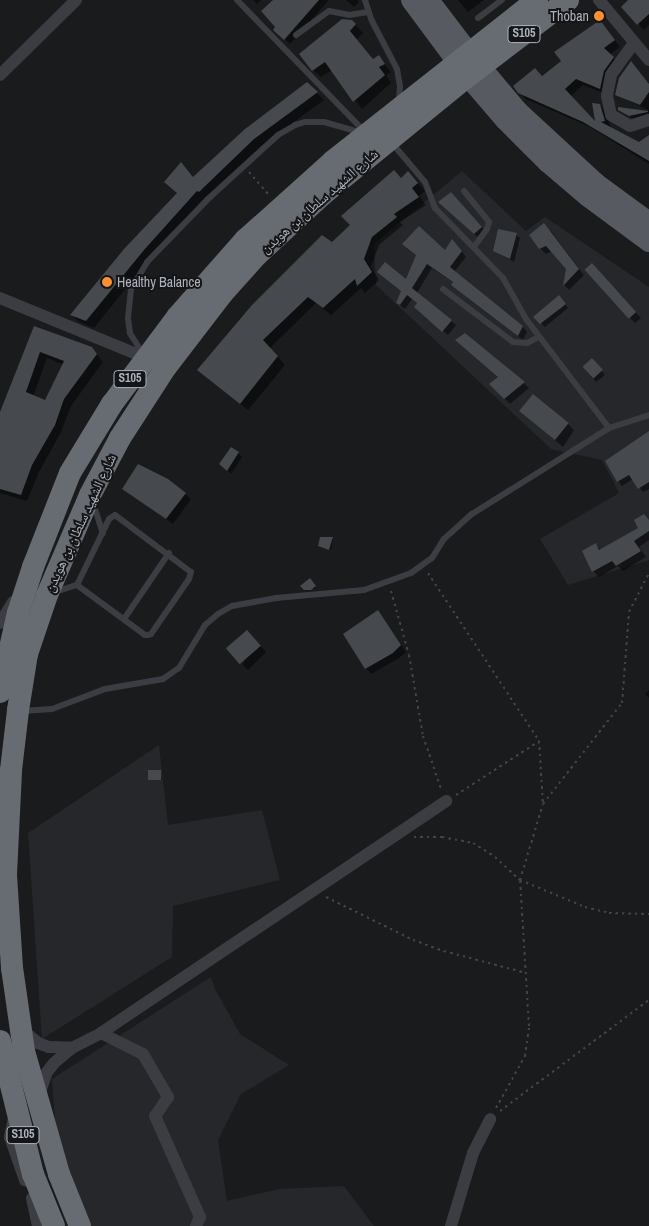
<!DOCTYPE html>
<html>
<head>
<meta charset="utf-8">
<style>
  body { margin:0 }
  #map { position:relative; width:649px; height:1226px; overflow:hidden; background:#1a1b1d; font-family:"Archivo Narrow","Noto Naskh Arabic",sans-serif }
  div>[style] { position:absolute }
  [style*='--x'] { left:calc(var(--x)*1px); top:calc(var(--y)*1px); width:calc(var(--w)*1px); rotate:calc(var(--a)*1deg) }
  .built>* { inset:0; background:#26272a }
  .shadow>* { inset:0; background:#0007 }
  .building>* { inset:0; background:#46494d; transform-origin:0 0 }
  .path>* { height:2px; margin-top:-1px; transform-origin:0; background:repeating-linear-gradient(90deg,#414549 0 2.5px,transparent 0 6.5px) }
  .lane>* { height:6px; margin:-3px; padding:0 3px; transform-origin:3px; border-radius:3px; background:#3b3d42 }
  .street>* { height:12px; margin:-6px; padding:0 6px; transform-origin:6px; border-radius:6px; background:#3b3d42 }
  .primary>* { height:20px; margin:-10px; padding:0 10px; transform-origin:10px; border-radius:10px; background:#575b61 }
  .highway>* { height:22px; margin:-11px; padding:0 11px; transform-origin:11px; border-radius:11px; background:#676c73 }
  .dots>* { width:14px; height:14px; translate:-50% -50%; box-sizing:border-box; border:2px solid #151518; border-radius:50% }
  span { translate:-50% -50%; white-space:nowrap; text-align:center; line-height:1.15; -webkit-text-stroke:4px #151518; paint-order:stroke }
  .shield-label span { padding:1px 4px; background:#151518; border:1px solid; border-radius:4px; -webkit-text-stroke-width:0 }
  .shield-label { font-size:12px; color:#acb4bd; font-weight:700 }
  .poi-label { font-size:14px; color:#acb4bd }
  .right { translate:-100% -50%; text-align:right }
  .left { translate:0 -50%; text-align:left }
  .street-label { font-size:14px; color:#acb4bd }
</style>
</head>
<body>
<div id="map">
  <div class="built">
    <div style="clip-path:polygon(462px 171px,526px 231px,545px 217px,649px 287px,649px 560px,568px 585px,540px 539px,619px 493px,602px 460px,551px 449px,376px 285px,374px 244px)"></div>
    <div style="clip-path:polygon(159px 745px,168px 825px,262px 810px,280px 880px,173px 906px,172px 957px,42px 1039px,28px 833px)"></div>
    <div style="clip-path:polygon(211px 977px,215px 989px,240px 1034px,289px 1065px,241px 1094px,218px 1140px,227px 1201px,279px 1189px,344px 1186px,374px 1226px,91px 1226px,57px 1146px,52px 1079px)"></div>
  </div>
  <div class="shadow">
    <div style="clip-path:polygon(253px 0,261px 0,257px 4px)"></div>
    <div style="clip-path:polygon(275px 0,329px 0,290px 44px,275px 30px,277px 27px)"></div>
    <div style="clip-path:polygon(346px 0,357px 0,359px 2px,354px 7px)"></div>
    <div style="clip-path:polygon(458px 0,484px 0,468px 12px)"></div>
    <div style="clip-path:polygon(630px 0,649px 0,649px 25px,644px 30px,623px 7px)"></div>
    <div style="clip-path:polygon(352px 21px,363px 33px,357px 39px,374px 60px,379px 57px,391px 72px,386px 75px,391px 83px,362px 109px,332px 70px,321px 77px,313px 70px)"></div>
    <div style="clip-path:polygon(606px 28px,620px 47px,609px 55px,619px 64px,606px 94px,583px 85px,571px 96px,597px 124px,600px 105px,606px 112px,611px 128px,639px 144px,649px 136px,649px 164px,590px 127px,526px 99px,519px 92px)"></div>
    <div style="clip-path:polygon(307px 84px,324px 100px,261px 146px,207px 198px,205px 197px,151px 257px,94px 328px,79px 322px,72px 315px,178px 193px,188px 171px,194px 178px)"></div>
    <div style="clip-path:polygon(649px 84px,649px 116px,634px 119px,619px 109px,648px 112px,648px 110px,617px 95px)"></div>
    <div style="clip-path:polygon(408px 173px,425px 191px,419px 196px,426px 205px,400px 222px,403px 225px,379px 245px,371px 267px,379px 280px,365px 293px,361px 288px,331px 315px,316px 303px,270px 348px,285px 365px,248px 410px,206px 377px,332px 244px)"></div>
    <div style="clip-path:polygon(456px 200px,487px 233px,480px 239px,446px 208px)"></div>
    <div style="clip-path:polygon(550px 230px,584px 275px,569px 290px,564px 285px,567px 269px,552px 251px,546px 254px,540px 248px)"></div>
    <div style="clip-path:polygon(516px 235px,520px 238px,514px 262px,494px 251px)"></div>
    <div style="clip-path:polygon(457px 245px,466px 257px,454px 272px,523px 327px,527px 332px,523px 340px,458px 289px,454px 283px,432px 268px,417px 293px,456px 325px,448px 335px,420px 312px,419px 304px,412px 299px,405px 309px,397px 303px,417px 255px,445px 252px)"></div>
    <div style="clip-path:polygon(598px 271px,641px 318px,635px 323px,629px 317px)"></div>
    <div style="clip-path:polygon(562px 300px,568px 308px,545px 327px,535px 317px)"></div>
    <div style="clip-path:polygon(evenodd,34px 328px,92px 349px,103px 362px,71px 406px,61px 432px,39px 472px,27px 501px,0 493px,0 415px,34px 328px,47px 358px,64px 365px,45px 402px,33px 397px,47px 358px)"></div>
    <div style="clip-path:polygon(465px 335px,524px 383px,529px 388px,510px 404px,491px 384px,500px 377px)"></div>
    <div style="clip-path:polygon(596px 364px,605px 375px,596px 382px,583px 367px)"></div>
    <div style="clip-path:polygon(522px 412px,568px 424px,574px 430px,563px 447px)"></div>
    <div style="clip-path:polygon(649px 432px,649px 489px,643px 492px,633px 479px,622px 486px,618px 481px)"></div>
    <div style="clip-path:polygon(238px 453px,242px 457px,231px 474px,221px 464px)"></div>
    <div style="clip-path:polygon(124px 489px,185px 494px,191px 499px,173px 524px)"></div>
    <div style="clip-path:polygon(649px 520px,649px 540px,639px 547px,646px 557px,623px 571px,618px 566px,599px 577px,593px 571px,596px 545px,601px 550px,640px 528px)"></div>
    <div style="clip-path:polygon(333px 538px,331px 550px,319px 546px)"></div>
    <div style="clip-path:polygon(310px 580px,316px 588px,306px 591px,302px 586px)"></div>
    <div style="clip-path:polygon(378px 612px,406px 652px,399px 658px,371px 674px,366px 668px)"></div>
    <div style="clip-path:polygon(252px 637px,266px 652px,248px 670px,243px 665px)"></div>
    <div style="clip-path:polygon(649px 690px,649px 698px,645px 694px)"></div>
    <div style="clip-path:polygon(160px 772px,162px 780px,150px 780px)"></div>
  </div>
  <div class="building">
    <div style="clip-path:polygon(273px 0,319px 0,284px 40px,273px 30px,275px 27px,261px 11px)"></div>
    <div style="clip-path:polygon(628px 0,649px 0,649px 14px,637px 25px,621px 7px)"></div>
    <div style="clip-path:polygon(342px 19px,352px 20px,356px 24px,350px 31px,373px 59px,379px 55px,385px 64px,379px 67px,385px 75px,353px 102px,325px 62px,312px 71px,299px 54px)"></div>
    <div style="clip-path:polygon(600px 20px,615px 40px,604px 48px,614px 57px,604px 71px,600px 89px,576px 79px,565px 89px,595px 121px,592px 103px,600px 104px,605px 121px,601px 122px,639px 142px,649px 135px,649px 161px,583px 122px,518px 93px,513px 86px,535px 68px,542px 76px,561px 61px,554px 52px)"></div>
    <div style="clip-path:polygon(631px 61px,649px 84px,649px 92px,640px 105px,615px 95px,619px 78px)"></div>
    <div style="clip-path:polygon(307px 82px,318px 92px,254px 139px,199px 192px,197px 191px,144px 250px,86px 321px,70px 315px,124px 249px,177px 193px,164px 182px,181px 162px,193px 177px,245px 129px)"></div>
    <div style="clip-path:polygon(618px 107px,648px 111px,648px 112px,629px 116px,618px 110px)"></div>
    <div style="clip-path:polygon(394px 170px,401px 178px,408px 171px,418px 183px,412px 188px,419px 197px,394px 214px,397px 217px,372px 237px,364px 259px,372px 272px,357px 286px,355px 279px,323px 308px,308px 297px,263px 340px,278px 356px,240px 404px,197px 370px,252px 305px,322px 235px,332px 242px,350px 225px,341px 216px)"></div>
    <div style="clip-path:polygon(451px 192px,482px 227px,474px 234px,438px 202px)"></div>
    <div style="clip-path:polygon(544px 223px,579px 269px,563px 286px,566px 269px,546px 246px,539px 249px,529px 235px)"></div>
    <div style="clip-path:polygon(419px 226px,445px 250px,452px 239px,462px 251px,450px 267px,523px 326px,518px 336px,451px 285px,453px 282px,427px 264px,412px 288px,452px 320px,442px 332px,414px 307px,417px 303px,407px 295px,400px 305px,396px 303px,401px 291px,377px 272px,385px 262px,406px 279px,416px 255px,402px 244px)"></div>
    <div style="clip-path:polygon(498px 229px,517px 233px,510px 259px,493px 251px)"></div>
    <div style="left:592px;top:263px;width:66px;height:10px;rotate:48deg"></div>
    <div style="clip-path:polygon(559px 295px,566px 304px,540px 324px,533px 317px)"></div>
    <div style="clip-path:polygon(evenodd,34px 326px,92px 347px,97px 354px,64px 399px,55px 425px,32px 465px,21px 495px,0 489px,0 412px,34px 326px,40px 352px,64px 361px,45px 400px,26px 392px,40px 352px)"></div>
    <div style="clip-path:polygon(465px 333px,525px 382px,504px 399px,489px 384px,498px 377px,455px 340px)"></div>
    <div style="left:592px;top:358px;width:16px;height:13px;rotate:47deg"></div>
    <div style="left:533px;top:394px;width:46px;height:22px;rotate:39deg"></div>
    <div style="clip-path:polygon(649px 431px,649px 482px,638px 489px,629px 475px,617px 482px,605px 461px)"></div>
    <div style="clip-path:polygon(231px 447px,239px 452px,227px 471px,219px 464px)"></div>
    <div style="clip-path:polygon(138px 464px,168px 479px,186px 493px,166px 519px,122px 489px)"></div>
    <div style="clip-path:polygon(644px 514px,649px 520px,649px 531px,634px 541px,641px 551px,616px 566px,612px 561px,592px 572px,582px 551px,596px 543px,599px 550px,638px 528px,634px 520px)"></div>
    <div style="clip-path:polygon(320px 537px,333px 537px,329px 550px,318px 546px)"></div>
    <div style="clip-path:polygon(310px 578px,316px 586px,311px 590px,304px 590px,300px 586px)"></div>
    <div style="clip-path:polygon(378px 610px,401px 645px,393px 653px,365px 669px,343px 634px)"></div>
    <div style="left:247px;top:630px;width:21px;height:28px;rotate:49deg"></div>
    <div style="left:148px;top:770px;width:13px;height:10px"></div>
  </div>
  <div class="path">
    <div style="--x:249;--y:172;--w:30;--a:49"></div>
    <div style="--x:428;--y:573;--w:201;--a:56.5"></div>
    <div style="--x:539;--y:741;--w:63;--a:86.4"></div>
    <div style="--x:391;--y:591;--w:66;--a:74.3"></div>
    <div style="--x:409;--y:655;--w:82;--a:80.2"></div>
    <div style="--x:423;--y:736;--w:56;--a:71.2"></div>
    <div style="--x:456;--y:795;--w:99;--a:-33"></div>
    <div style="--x:414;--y:837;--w:28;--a:0"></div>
    <div style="--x:442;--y:837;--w:32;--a:11"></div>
    <div style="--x:473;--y:843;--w:26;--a:32"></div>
    <div style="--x:495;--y:857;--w:34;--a:43"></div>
    <div style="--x:520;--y:880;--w:70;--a:22.6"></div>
    <div style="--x:585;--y:907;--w:25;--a:14"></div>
    <div style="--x:609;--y:913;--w:40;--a:1.4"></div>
    <div style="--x:326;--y:897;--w:97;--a:26.3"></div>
    <div style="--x:413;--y:940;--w:33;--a:20"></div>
    <div style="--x:444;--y:951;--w:85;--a:15"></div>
    <div style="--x:496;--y:1108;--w:60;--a:-60.9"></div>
    <div style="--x:525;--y:1056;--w:30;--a:-82"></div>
    <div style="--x:529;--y:1026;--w:146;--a:-93.5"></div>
    <div style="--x:520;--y:880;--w:79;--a:-73.2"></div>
    <div style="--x:543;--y:804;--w:128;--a:-52"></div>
    <div style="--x:622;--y:703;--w:91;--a:-85.6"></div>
    <div style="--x:629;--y:612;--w:44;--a:-62.9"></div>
    <div style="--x:500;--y:1111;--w:186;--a:-36.7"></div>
  </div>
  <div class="lane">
    <div style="--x:237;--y:0;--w:184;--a:45.9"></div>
    <div style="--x:365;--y:0;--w:22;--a:72"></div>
    <div style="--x:372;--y:21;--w:54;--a:62.5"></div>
    <div style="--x:397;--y:69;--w:17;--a:80"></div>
    <div style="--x:400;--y:86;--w:15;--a:94"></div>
    <div style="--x:478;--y:18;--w:30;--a:-37"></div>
    <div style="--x:296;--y:35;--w:41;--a:-36"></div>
    <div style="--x:329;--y:11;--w:20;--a:11"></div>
    <div style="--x:349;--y:15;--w:19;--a:-9"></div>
    <div style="--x:392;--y:143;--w:51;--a:49.8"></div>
    <div style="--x:425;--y:182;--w:28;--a:69"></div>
    <div style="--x:435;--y:208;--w:98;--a:45.8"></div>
    <div style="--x:503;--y:278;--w:47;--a:60.7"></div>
    <div style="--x:526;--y:319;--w:137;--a:52.7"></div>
    <div style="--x:464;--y:191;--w:40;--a:51"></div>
    <div style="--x:489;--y:222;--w:7;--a:106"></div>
    <div style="--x:487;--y:229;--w:22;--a:126"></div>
    <div style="--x:443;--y:289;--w:88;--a:37.1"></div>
    <div style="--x:513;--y:342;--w:14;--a:4"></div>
    <div style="--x:527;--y:343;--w:13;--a:-27"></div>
    <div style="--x:143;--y:354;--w:25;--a:-122"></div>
    <div style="--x:130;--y:333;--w:15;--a:-98"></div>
    <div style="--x:128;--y:318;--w:29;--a:-84"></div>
    <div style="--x:131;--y:289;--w:31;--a:-59"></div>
    <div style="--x:147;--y:262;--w:88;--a:-45.9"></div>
    <div style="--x:208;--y:199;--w:95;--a:-42.4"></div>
    <div style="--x:278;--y:135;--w:20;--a:-30"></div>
    <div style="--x:295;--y:125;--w:10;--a:-17"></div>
    <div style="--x:305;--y:122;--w:19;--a:0"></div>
    <div style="--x:324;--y:122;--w:37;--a:16"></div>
    <div style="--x:93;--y:503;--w:32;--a:72"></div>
    <div style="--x:55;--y:592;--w:23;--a:-18"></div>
    <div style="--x:77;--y:585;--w:73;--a:-64.1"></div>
    <div style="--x:109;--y:519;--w:7;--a:-34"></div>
    <div style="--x:115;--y:515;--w:95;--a:36.9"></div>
    <div style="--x:191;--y:572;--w:7;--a:106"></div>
    <div style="--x:189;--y:579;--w:67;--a:124.6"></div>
    <div style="--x:151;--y:634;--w:3;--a:162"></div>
    <div style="--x:148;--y:635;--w:3;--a:180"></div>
    <div style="--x:145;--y:635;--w:84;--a:-143.7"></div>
    <div style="--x:124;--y:619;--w:80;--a:-55.7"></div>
    <div style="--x:23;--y:711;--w:29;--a:-4"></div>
    <div style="--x:52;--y:709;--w:57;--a:-20.7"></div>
    <div style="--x:105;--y:689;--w:59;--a:-9.8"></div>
    <div style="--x:163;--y:679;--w:19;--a:-35"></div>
    <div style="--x:179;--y:668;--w:50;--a:-58.8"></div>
    <div style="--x:205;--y:625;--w:17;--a:-40"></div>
    <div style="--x:218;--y:614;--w:16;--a:-30"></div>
    <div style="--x:232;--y:606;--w:45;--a:-10.3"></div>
    <div style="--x:276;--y:598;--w:88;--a:-5.2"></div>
    <div style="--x:364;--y:590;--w:50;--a:-19.9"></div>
    <div style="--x:411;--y:573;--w:26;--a:-36"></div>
    <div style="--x:432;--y:558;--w:22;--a:-58"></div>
    <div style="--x:444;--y:539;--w:38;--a:-42"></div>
    <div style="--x:472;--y:514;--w:162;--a:-32.1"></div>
    <div style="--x:609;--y:428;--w:42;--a:-18"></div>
  </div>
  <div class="street">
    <div style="--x:599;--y:0;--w:78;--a:50.2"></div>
    <div style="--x:634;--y:43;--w:39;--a:126"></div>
    <div style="--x:611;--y:75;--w:21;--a:101"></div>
    <div style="--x:607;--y:96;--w:19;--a:78"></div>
    <div style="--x:611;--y:115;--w:22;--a:30"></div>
    <div style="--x:630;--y:126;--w:20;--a:-18"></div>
    <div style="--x:0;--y:75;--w:107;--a:-44.6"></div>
    <div style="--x:0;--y:298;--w:158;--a:22.3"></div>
    <div style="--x:0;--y:623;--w:25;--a:-58"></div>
    <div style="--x:21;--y:1029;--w:22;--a:39"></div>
    <div style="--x:38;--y:1043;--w:12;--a:20"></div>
    <div style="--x:49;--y:1047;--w:23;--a:2"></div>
    <div style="--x:101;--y:1033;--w:47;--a:26.6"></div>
    <div style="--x:143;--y:1054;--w:50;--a:59.8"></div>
    <div style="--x:168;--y:1097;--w:23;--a:124"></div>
    <div style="--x:155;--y:1116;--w:111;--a:66"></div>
    <div style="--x:200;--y:1217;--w:10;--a:114"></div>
    <div style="--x:39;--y:1095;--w:24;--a:-71"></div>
    <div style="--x:47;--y:1072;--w:11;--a:-52"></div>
    <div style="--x:54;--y:1063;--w:23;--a:-40"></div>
    <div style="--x:72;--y:1048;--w:33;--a:-27"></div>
    <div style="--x:101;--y:1033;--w:416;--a:-33.9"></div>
    <div style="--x:15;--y:1113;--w:25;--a:102"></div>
    <div style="--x:10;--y:1137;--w:46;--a:70.8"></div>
    <div style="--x:32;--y:1198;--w:29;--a:78"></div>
    <div style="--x:451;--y:1226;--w:76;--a:-73.2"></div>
    <div style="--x:473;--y:1153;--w:38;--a:-63"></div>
  </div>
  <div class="primary">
    <div style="--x:411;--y:0;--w:96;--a:53.5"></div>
    <div style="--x:468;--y:77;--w:57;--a:49.3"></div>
    <div style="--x:505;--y:120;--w:61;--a:45"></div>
    <div style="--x:548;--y:163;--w:52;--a:40.4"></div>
    <div style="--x:588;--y:197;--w:76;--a:36.4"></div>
    <div style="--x:429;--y:0;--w:68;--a:52.8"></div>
    <div style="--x:470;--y:54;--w:75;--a:49.9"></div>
    <div style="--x:518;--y:111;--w:106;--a:42.7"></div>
    <div style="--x:596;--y:183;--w:66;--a:36.3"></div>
  </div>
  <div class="highway">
    <div style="--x:0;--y:692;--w:81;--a:-77.2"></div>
    <div style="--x:18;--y:613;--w:48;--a:-71.9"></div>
    <div style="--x:33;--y:567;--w:101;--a:-68.5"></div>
    <div style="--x:70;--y:473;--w:81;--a:-58.7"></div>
    <div style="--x:112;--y:404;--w:109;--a:-53.2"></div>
    <div style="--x:177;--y:317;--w:103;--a:-48.6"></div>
    <div style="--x:245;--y:240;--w:118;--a:-41.9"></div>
    <div style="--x:333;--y:161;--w:260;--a:-38.3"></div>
    <div style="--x:0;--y:1041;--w:137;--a:76.1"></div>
    <div style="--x:33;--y:1174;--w:56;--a:68"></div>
    <div style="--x:80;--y:1226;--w:56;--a:-112"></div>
    <div style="--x:59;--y:1174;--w:128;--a:-105.9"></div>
    <div style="--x:24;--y:1051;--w:84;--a:-98.2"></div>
    <div style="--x:12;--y:968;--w:94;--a:-93.7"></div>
    <div style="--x:6;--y:874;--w:104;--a:-87.2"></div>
    <div style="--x:11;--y:770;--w:60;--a:-83.3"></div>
    <div style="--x:18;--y:710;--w:57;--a:-80.9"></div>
    <div style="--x:27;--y:654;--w:62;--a:-71.3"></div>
    <div style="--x:47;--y:595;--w:109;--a:-66.7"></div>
    <div style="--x:90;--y:495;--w:64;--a:-62.2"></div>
    <div style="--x:120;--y:438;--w:85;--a:-57.1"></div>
    <div style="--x:166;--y:367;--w:92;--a:-52.5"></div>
    <div style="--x:222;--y:294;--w:51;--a:-48.2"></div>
    <div style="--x:256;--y:256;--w:90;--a:-42.7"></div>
    <div style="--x:322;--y:195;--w:182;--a:-39.2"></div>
    <div style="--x:463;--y:80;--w:132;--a:-37.3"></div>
  </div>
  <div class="dots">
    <div style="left:599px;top:16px;background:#fc9133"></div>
    <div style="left:107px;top:282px;background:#fc9133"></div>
  </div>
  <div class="shield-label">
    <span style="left:524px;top:34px">S105</span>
    <span style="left:130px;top:379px">S105</span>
    <span style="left:23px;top:1135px">S105</span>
  </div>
  <div class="poi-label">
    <span class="right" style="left:589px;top:16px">Thoban</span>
    <span class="left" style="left:117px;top:282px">Healthy Balance</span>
  </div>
  <div class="street-label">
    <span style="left:319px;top:201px;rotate:-41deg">شارع الشهيد سلطان بن هويدن</span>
    <span style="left:80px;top:523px;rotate:-65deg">شارع الشهيد سلطان بن هويدن</span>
  </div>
</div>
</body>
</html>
